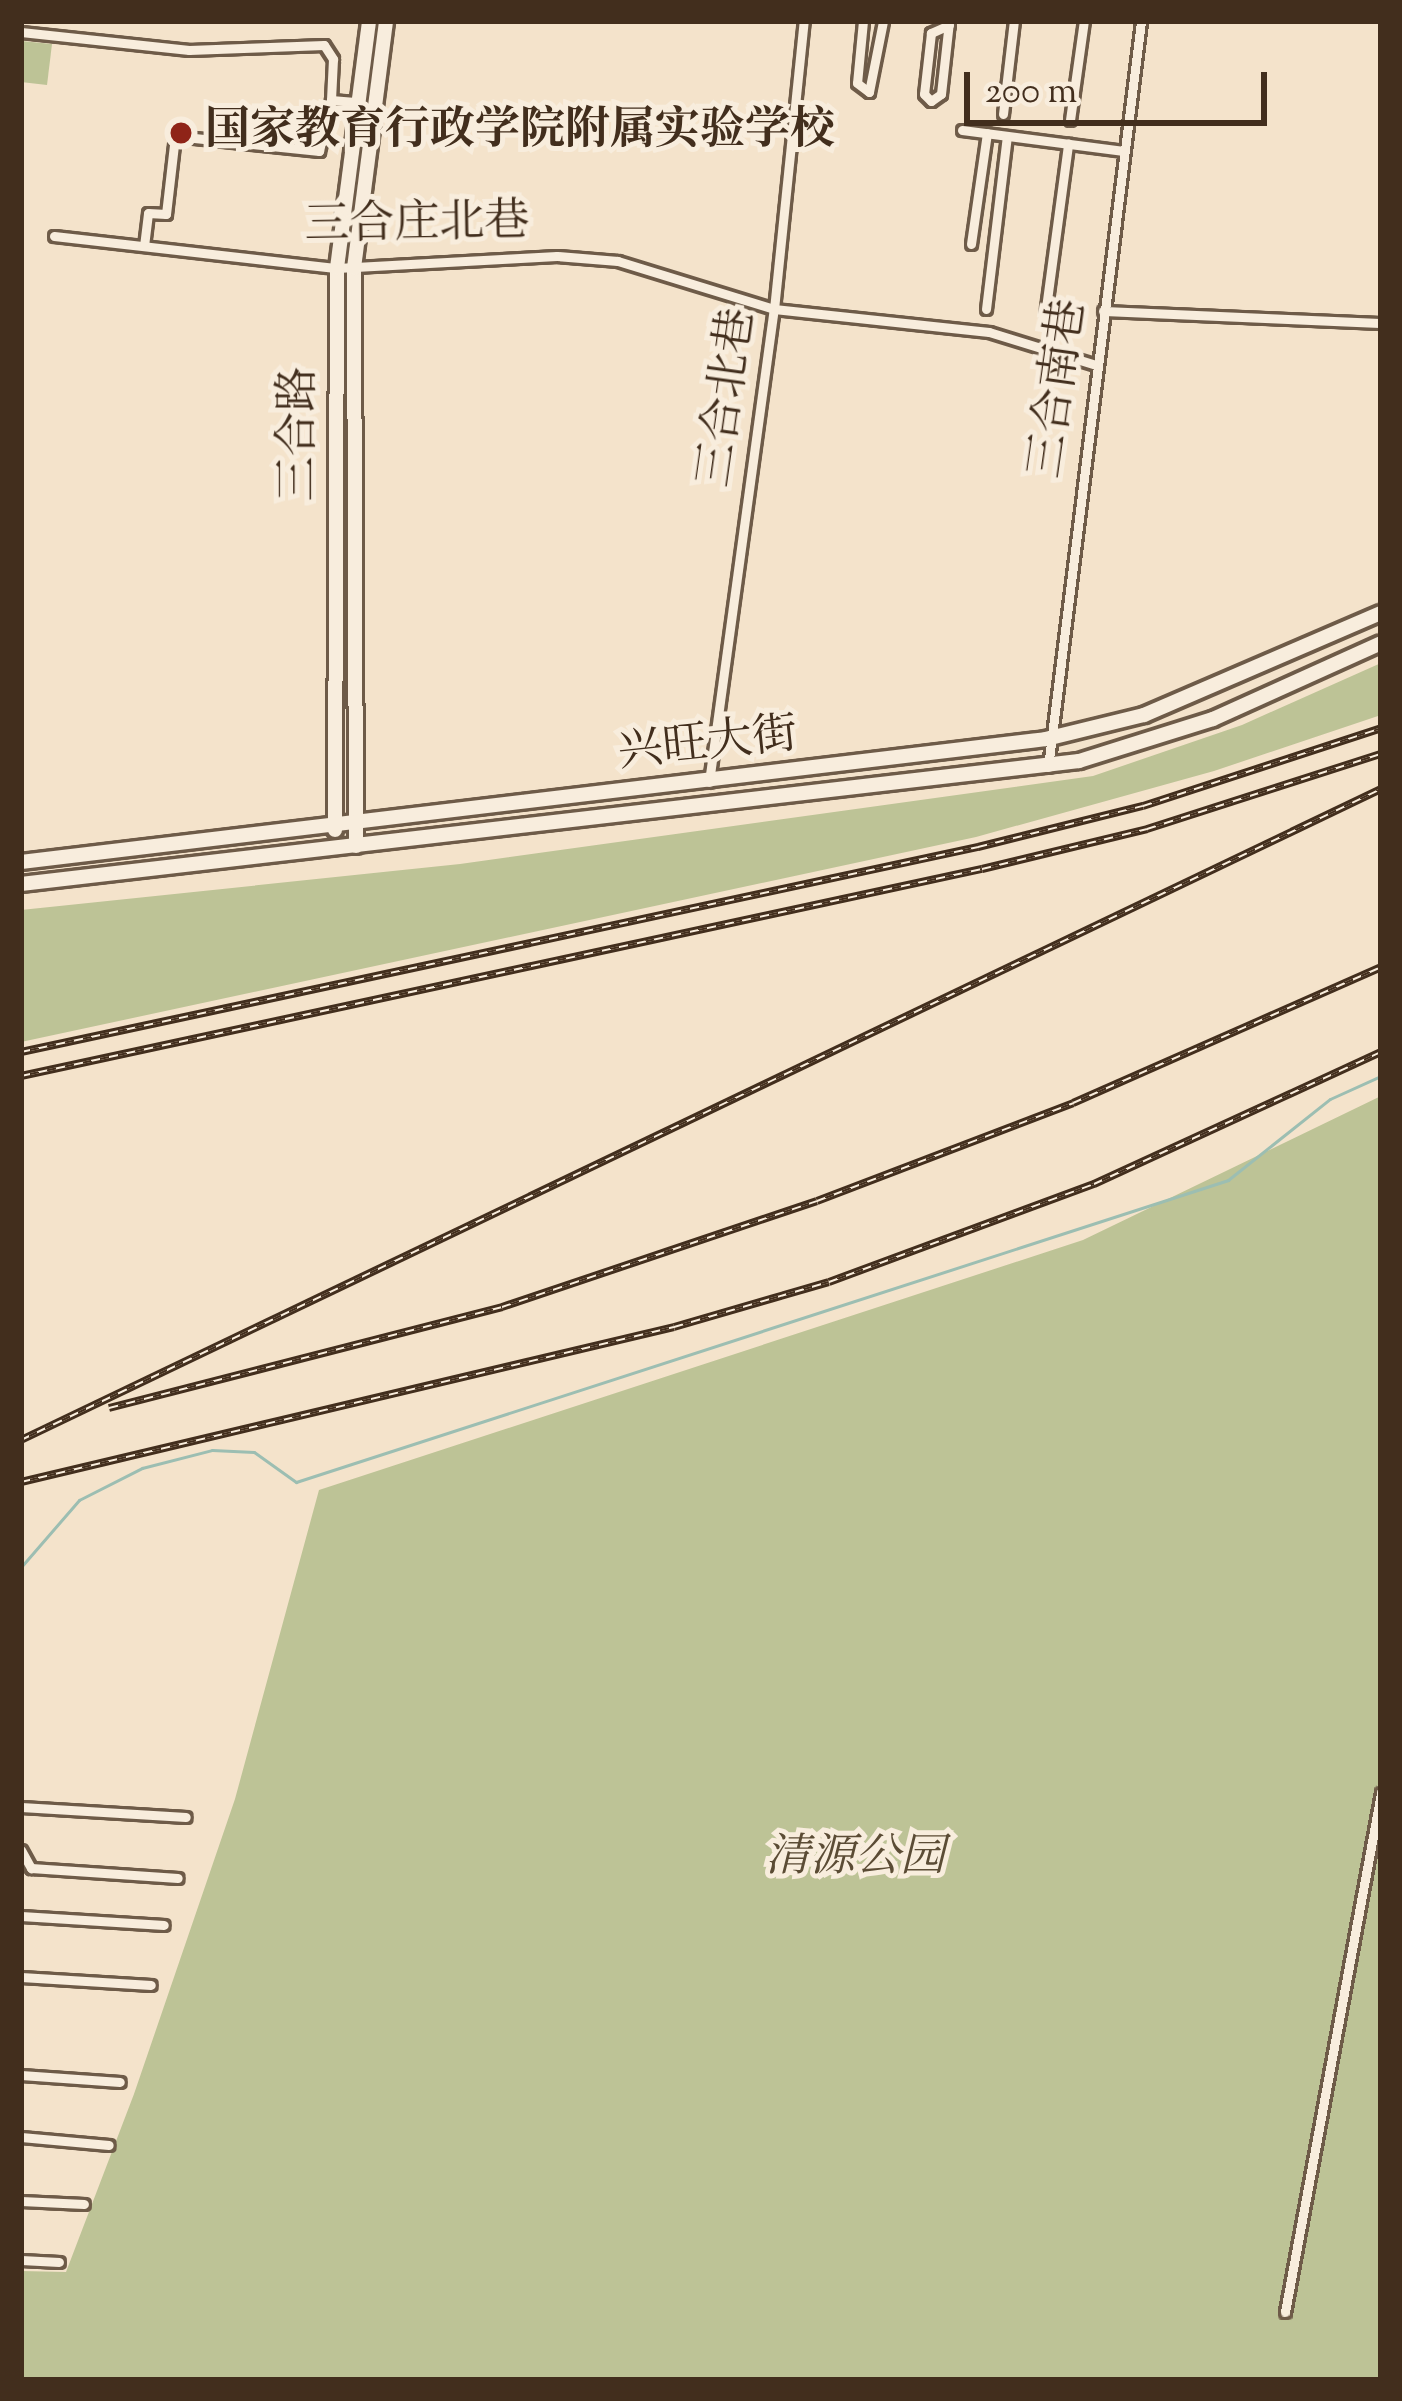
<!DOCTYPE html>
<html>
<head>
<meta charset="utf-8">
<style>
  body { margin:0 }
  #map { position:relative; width:1402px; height:2401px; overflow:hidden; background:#f4e3cb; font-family:"Sorts Mill Goudy","Noto Serif SC",serif }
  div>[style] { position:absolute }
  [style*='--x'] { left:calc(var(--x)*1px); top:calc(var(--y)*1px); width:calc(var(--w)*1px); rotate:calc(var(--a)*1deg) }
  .green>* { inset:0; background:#bdc396 }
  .stream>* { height:3px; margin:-1.5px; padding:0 1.5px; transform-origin:1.5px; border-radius:1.5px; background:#9cbeb2 }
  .roads { filter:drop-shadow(3px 0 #6e5b48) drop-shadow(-3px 0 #6e5b48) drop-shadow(0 3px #6e5b48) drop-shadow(0 -3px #6e5b48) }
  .street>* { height:9px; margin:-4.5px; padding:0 4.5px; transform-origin:4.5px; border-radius:4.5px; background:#f8eddd }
  .secondary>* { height:14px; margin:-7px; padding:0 7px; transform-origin:7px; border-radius:7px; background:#f8eddd }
  .rail>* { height:8px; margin-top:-4px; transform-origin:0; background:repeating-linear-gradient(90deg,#f8eddd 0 9px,#422e1d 0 18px); box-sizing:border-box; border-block:3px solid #422e1d }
  .dots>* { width:33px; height:33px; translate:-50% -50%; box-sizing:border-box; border:6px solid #f8eddd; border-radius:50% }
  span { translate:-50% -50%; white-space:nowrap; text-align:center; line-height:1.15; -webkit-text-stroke:10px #f8eddd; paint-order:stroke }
  .poi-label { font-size:45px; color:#422e1d; font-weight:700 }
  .left { translate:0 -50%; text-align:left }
  .street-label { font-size:45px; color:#422e1d }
  .park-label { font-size:45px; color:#5b4c35; font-style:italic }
  .frame { position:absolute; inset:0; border:24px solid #422e1d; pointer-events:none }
  .scale { position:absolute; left:964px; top:72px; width:303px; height:54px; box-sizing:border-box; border:6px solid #422e1d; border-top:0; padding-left:15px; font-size:36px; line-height:42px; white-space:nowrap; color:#422e1d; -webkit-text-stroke:9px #f8eddd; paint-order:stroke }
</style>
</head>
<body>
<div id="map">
  <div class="green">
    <div style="clip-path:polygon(21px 41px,52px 44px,47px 85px,21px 82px)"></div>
    <div style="clip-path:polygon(1381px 663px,1381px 715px,1214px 771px,976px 837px,21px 1042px,21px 910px,460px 864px,1093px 776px,1242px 725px)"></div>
    <div style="clip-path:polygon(1381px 1096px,1381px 2380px,21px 2380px,21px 2271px,66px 2272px,134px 2094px,235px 1799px,319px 1490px,1083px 1240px)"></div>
  </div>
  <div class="stream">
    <div style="--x:21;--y:1567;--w:89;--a:-49.1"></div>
    <div style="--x:79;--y:1500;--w:71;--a:-26.9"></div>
    <div style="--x:142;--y:1468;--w:72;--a:-14.4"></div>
    <div style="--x:212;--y:1450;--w:42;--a:2.7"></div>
    <div style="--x:254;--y:1452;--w:52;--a:35.5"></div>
    <div style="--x:296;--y:1482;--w:980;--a:-17.95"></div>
    <div style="--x:1228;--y:1180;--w:130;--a:-38.5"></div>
    <div style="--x:1330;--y:1099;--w:56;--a:-24.3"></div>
  </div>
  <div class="roads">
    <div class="street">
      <div style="--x:863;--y:21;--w:62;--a:95.5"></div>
      <div style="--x:857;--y:83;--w:15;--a:37"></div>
      <div style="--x:869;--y:92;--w:72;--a:-78.8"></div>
      <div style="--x:949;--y:25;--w:20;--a:156"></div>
      <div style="--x:931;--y:33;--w:61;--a:96.5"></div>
      <div style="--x:924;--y:94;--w:10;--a:45"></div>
      <div style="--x:931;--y:101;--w:12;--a:-35"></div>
      <div style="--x:941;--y:94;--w:73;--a:-83.7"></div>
      <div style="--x:21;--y:32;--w:169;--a:6.1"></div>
      <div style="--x:189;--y:50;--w:135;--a:-2.1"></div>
      <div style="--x:324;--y:45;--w:17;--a:57"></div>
      <div style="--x:333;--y:59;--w:41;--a:92.8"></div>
      <div style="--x:331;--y:100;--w:24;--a:5"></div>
      <div style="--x:1003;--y:114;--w:94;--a:-83.3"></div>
      <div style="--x:1070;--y:120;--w:100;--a:-82"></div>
      <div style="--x:962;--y:130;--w:163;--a:7.4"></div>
      <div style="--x:54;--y:236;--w:285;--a:6.5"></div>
      <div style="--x:337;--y:268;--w:220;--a:-3.1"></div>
      <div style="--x:557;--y:256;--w:61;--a:4.7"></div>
      <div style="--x:618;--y:261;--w:163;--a:17.1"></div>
      <div style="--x:774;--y:309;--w:216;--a:6.1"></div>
      <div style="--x:989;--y:332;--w:112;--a:17.1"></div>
      <div style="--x:971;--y:244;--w:112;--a:-81.8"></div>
      <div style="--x:144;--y:246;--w:33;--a:-83"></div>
      <div style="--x:148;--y:213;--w:18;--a:3"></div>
      <div style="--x:166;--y:214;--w:79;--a:-83.4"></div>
      <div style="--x:175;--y:136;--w:145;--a:5.9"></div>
      <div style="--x:319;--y:151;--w:52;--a:-76.8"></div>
      <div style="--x:986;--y:309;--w:174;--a:-83.1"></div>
      <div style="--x:1103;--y:311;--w:278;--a:2.5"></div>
      <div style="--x:1045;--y:315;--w:173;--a:-82.3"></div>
      <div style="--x:1048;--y:767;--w:752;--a:-82.89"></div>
      <div style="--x:709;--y:782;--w:477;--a:-82.2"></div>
      <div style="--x:774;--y:309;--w:290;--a:-84.1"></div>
      <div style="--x:21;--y:1807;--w:165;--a:3.5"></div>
      <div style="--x:21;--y:1850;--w:21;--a:61"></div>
      <div style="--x:31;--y:1868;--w:147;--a:3.9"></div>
      <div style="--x:21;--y:1916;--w:143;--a:3.6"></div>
      <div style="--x:21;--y:1977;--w:130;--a:3.5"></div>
      <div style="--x:21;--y:2075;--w:99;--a:4"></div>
      <div style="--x:21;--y:2137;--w:88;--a:5.2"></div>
      <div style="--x:21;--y:2201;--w:63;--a:2.7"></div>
      <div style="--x:21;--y:2260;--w:38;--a:3"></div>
      <div style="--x:1285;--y:2312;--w:528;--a:-79.52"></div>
    </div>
    <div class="secondary">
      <div style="--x:335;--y:830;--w:562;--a:-89.8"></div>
      <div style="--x:337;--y:268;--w:249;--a:-82.6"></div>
      <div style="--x:356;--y:846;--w:578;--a:-90.2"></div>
      <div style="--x:354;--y:268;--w:249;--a:-82.6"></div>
      <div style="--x:21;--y:862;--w:1032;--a:-6.84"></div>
      <div style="--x:1046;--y:739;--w:101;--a:-13.8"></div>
      <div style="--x:1144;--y:715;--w:258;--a:-23.3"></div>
      <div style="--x:21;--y:884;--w:1065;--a:-6.63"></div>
      <div style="--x:1079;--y:761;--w:140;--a:-17.4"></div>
      <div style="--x:1213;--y:719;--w:184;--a:-24.3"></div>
    </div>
  </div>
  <div class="rail">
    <div style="--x:21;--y:1052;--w:979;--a:-12.09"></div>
    <div style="--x:978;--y:847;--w:170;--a:-14"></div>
    <div style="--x:1143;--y:806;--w:250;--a:-18.1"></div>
    <div style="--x:21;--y:1076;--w:983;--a:-12.16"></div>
    <div style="--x:982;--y:869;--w:170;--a:-13.6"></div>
    <div style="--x:1147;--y:829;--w:246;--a:-17.8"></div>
    <div style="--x:109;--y:1408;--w:406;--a:-14.4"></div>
    <div style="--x:502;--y:1307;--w:332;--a:-18.6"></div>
    <div style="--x:817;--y:1201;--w:274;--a:-20.9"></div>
    <div style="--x:1073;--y:1103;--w:337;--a:-23.8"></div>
    <div style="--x:21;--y:1440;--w:1508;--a:-25.58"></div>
    <div style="--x:21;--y:1482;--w:671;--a:-13.35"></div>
    <div style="--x:674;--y:1327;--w:161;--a:-16.2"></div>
    <div style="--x:829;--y:1282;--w:283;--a:-20.3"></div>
    <div style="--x:1094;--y:1184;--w:316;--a:-24.7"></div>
  </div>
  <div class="dots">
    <div style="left:181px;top:133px;background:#8f2418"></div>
  </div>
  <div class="poi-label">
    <span class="left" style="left:205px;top:133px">国家教育行政学院附属实验学校</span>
  </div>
  <div class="street-label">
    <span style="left:417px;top:226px;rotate:-1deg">三合庄北巷</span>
    <span style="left:1060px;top:389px;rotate:-82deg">三合南巷</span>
    <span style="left:729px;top:398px;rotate:-82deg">三合北巷</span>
    <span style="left:301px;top:434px;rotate:-90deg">三合路</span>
    <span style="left:708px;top:746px;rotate:-6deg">兴旺大街</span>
  </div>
  <div class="park-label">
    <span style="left:855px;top:1860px">清源公园</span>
  </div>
  <div class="frame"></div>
  <div class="scale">200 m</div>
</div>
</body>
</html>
